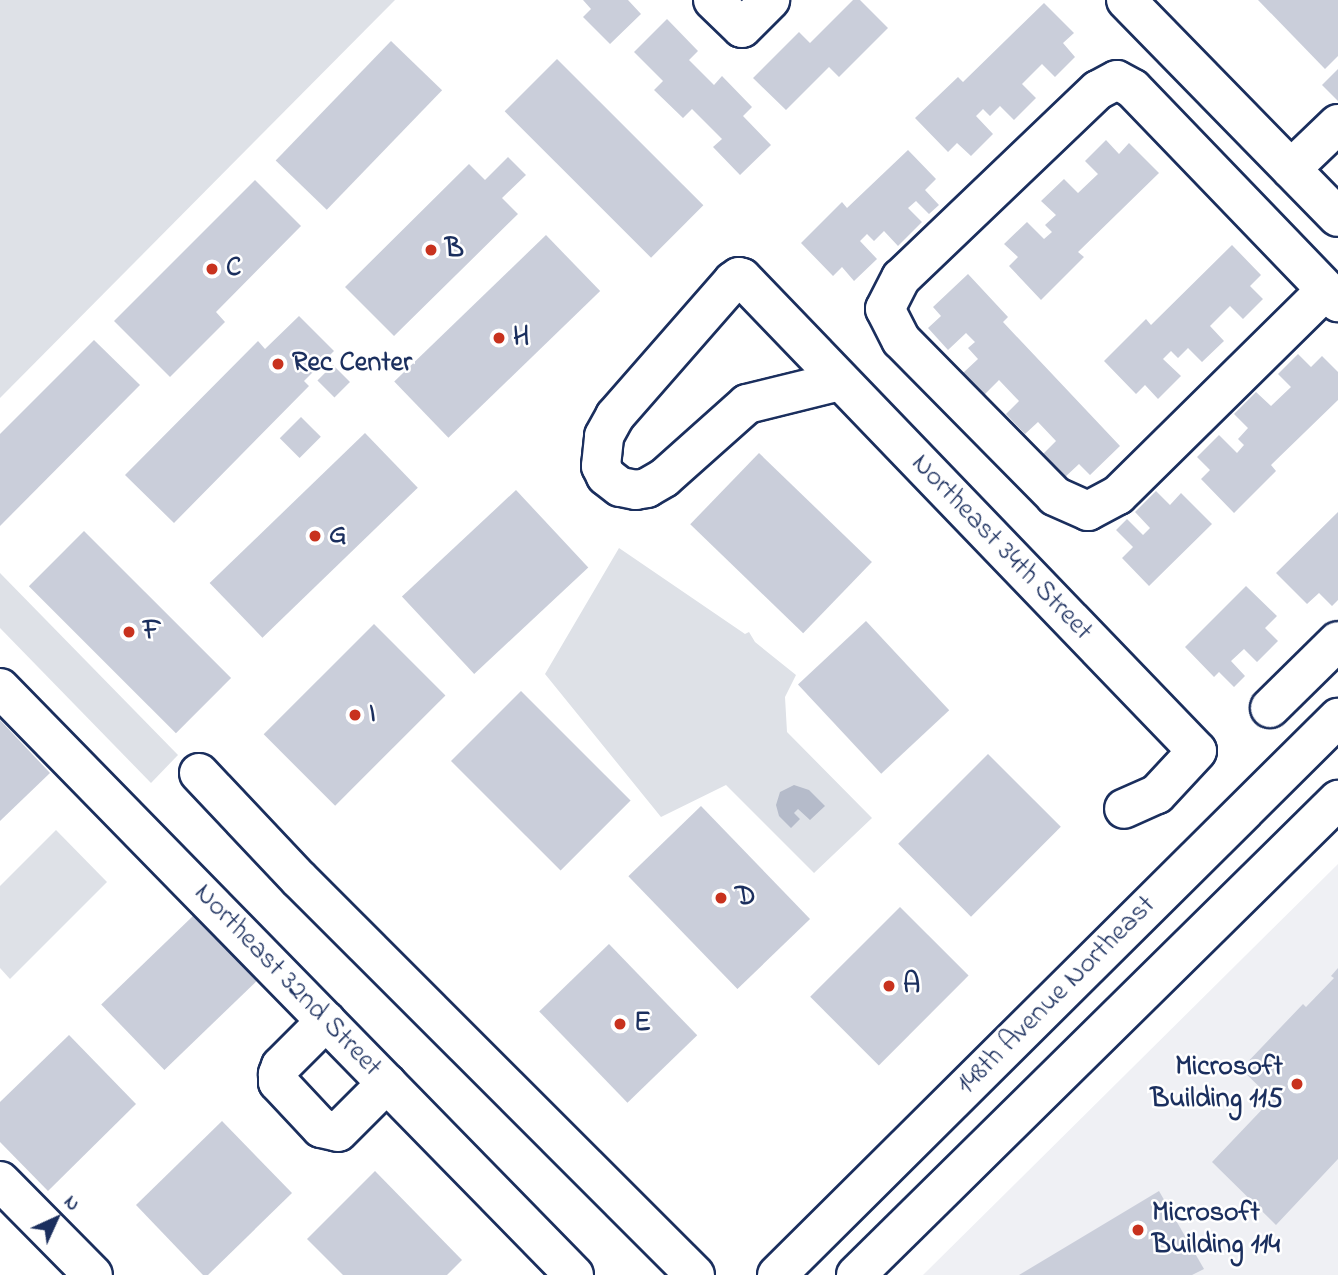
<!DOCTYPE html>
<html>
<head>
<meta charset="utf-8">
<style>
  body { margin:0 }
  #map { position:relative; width:1338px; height:1275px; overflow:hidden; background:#fff; font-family:"Indie Flower",sans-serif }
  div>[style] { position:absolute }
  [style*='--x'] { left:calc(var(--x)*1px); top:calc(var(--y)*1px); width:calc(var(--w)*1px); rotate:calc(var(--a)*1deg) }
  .built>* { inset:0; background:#eff0f4 }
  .green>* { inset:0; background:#dee1e7 }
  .water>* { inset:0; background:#b5bbca }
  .building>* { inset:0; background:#caceda; transform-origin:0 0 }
  .roads { filter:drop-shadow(2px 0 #1b2f5e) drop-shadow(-2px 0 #1b2f5e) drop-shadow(0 2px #1b2f5e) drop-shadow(0 -2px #1b2f5e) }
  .minor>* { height:38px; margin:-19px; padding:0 19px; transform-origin:19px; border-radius:19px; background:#fff }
  .major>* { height:38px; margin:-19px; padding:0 19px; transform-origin:19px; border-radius:19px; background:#fff }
  .dots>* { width:19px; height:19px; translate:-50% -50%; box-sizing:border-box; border:4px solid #fff; border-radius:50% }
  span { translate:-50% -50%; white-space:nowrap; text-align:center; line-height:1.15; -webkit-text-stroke:5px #fff; paint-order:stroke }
  .poi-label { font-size:28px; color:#1b2f5e; font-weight:700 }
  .left { translate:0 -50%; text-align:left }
  .right { translate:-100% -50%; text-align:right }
  .street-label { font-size:28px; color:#1b2f5e }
  .north { position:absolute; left:21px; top:1184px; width:70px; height:70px; -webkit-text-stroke:5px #fff; paint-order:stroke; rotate:45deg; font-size:19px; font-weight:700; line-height:28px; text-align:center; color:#1b2f5e }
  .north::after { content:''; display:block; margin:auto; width:24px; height:32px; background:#1b2f5e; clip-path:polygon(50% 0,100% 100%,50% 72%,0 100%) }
</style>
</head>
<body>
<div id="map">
  <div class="built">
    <div style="clip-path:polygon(1338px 864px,1338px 1275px,923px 1275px)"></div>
  </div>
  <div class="green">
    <div style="clip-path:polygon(0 0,395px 0,0 398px)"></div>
    <div style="clip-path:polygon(619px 548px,745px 634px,749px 632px,755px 642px,796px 675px,785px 697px,787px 732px,872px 818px,814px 873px,726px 785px,661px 817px,545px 674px)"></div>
    <div style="clip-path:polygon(0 573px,178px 755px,151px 783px,0 628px)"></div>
    <div style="clip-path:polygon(56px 830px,107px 882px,10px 979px,0 968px,0 886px)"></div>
  </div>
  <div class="water">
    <div style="clip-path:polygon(794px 785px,809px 790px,825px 806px,810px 820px,798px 809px,794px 813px,800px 819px,791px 828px,779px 816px,776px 805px,780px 792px)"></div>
  </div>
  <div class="building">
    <div style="clip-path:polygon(583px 0,628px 0,641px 14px,610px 44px,583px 17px,591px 9px)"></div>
    <div style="clip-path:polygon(853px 0,860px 0,888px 28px,839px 77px,829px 67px,786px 110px,753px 78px,799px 32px,810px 43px)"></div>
    <div style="clip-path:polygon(1258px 0,1338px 0,1338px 56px,1325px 69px)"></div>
    <div style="clip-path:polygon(1044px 3px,1074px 33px,1063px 43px,1075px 57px,1055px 77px,1042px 64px,1022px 84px,1036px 98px,1014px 120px,1000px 106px,990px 116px,983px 109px,976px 116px,993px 134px,971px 156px,957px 143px,948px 152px,915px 118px,958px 77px,963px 82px)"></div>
    <div style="clip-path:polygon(667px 19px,698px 51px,689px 60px,714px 85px,722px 76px,752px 107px,743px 116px,771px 145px,740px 175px,713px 147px,722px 139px,692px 109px,683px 118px,654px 90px,663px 81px,634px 52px)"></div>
    <div style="left:391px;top:41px;width:71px;height:166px;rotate:44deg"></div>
    <div style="left:557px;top:59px;width:207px;height:74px;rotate:45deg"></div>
    <div style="clip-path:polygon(1338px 69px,1338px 101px,1322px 85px)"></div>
    <div style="clip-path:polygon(1106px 140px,1119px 154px,1129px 143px,1159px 173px,1078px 252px,1084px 257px,1041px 300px,1009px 266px,1018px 257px,1004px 244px,1027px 222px,1044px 239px,1052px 232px,1045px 225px,1056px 215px,1041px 201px,1064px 179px,1078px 193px,1098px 174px,1085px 161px)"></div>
    <div style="clip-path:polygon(908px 150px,936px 179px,925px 190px,939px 205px,929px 214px,916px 201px,908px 208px,922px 222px,898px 246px,884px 231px,874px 241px,867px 234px,860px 241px,877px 259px,854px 281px,842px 267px,833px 276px,801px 243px,842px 202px,847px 208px)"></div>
    <div style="clip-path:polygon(508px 157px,526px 175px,502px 198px,518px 214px,394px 336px,345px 287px,469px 164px,485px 180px)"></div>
    <div style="clip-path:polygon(255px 180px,301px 226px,216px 312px,225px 322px,170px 377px,114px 321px)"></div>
    <div style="left:546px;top:235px;width:78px;height:211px;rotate:46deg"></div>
    <div style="clip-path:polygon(1232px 245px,1261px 275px,1250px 286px,1263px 299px,1243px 319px,1230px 306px,1210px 326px,1224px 341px,1202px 362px,1188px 348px,1178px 358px,1171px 351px,1163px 359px,1181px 376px,1158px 399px,1145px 385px,1136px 394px,1104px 361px,1146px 319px,1151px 325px)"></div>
    <div style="clip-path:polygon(968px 274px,1008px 317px,1003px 322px,1120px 446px,1090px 475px,1079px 464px,1064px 478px,1042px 455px,1056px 441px,1038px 422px,1025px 434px,1006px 414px,1019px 401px,999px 380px,984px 395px,963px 373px,978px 359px,968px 348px,975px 342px,966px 333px,948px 350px,928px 328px,941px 316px,933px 307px)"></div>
    <div style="clip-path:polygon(299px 316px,334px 351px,304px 381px,309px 386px,174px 523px,125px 475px,258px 341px,265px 349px)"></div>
    <div style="clip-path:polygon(94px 340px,140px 385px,0 526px,0 434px)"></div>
    <div style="clip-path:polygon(1298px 354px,1311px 367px,1322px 356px,1338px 372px,1338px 400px,1271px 465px,1276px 471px,1234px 513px,1201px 479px,1210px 470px,1197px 457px,1219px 435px,1237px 453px,1244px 445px,1238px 439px,1248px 428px,1234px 414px,1256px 392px,1271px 406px,1291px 387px,1278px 374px)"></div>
    <div style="left:333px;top:365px;width:24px;height:22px;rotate:45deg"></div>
    <div style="left:301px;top:417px;width:28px;height:30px;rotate:45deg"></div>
    <div style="left:365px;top:433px;width:76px;height:216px;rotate:46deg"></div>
    <div style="left:759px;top:453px;width:157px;height:99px;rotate:44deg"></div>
    <div style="left:516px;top:490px;width:106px;height:156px;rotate:47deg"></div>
    <div style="clip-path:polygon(1156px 491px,1170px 505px,1181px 493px,1212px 524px,1149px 586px,1122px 558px,1133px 547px,1116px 530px,1127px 519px,1143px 535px,1150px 528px,1135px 512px)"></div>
    <div style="clip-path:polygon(1338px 512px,1338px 600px,1332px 606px,1319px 593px,1307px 604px,1276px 573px)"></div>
    <div style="left:84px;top:531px;width:208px;height:78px;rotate:45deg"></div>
    <div style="clip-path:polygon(1246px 586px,1277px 616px,1265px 628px,1278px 641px,1257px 662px,1244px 649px,1231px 661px,1245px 676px,1234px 687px,1219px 672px,1214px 677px,1185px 647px)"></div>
    <div style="left:866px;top:621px;width:122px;height:93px;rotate:47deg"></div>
    <div style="left:374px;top:624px;width:101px;height:156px;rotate:45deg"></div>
    <div style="left:521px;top:691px;width:155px;height:99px;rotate:45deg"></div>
    <div style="clip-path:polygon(0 720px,50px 773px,0 821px)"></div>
    <div style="left:988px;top:754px;width:103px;height:127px;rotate:45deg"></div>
    <div style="left:701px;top:806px;width:157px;height:101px;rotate:46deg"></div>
    <div style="left:900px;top:907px;width:97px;height:127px;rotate:45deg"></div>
    <div style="left:194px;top:915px;width:91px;height:129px;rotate:46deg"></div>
    <div style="left:609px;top:944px;width:127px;height:97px;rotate:46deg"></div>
    <div style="clip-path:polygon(1338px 968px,1338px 1159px,1276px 1225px,1212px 1162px,1272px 1099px,1241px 1069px,1303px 1004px,1306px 1007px,1334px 978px,1331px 976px)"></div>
    <div style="clip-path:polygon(69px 1035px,136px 1104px,48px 1191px,0 1142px,0 1102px)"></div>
    <div style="clip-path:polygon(222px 1121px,292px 1193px,208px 1275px,203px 1275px,136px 1205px)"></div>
    <div style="clip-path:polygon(375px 1171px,462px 1260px,447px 1275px,343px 1275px,307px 1239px)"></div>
    <div style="clip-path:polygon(1159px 1191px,1204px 1269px,1192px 1275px,1019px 1275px)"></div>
  </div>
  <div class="roads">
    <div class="minor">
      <div style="--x:713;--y:0;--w:40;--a:44"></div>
      <div style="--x:742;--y:28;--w:40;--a:-45"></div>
      <div style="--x:1126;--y:0;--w:303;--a:45.7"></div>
      <div style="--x:1291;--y:169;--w:65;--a:-43.8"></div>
      <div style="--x:1326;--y:290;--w:292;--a:135.4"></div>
      <div style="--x:1118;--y:495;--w:34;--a:152"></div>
      <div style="--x:1088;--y:511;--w:36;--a:-156"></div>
      <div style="--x:1055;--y:496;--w:219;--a:-134.6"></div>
      <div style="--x:901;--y:340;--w:35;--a:-117"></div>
      <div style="--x:885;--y:309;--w:35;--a:-63"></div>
      <div style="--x:901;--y:278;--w:272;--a:-43.7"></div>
      <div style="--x:1098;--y:90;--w:21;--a:-28"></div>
      <div style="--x:1117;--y:80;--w:18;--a:29"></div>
      <div style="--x:1133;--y:89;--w:296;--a:46.1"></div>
      <div style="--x:840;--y:381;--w:96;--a:166.1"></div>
      <div style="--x:747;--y:404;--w:111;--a:138.3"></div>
      <div style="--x:664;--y:478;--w:20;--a:150"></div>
      <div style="--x:647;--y:488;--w:11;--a:170"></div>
      <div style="--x:636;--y:490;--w:16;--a:-169"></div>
      <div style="--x:620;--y:487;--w:18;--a:-142"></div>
      <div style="--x:606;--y:476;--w:11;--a:-117"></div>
      <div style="--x:601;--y:466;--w:30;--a:-84"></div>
      <div style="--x:604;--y:436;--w:23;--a:-61"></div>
      <div style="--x:615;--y:416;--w:179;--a:-48.8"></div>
      <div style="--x:733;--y:281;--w:7;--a:-34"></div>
      <div style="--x:739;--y:277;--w:3;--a:18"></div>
      <div style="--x:742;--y:278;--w:656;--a:46.11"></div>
      <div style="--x:1197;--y:751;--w:59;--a:132.9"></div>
      <div style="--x:1157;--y:794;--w:36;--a:156"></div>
      <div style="--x:0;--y:688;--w:821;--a:45.64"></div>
      <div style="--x:1270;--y:708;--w:95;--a:-44.6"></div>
      <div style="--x:199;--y:773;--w:146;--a:46.7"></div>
      <div style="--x:299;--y:879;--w:560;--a:45"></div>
      <div style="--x:326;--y:1021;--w:64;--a:135"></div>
      <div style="--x:281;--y:1066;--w:9;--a:111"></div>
      <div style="--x:278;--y:1074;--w:8;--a:90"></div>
      <div style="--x:278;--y:1082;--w:63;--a:46.9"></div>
      <div style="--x:321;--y:1128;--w:17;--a:13"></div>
      <div style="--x:338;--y:1132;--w:69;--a:-45"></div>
      <div style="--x:0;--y:1181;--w:132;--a:45.3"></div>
    </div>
    <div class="major">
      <div style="--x:777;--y:1275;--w:791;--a:-44.8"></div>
      <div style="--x:856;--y:1275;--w:677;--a:-44.58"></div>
    </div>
  </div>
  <div class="dots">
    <div style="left:431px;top:250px;background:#c8321e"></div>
    <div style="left:212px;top:269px;background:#c8321e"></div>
    <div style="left:499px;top:338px;background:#c8321e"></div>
    <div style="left:278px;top:364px;background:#c8321e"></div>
    <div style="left:315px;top:536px;background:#c8321e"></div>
    <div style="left:129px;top:632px;background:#c8321e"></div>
    <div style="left:355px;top:715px;background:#c8321e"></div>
    <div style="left:721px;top:898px;background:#c8321e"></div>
    <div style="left:889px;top:986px;background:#c8321e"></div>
    <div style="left:620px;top:1024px;background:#c8321e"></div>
    <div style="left:1297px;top:1084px;background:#c8321e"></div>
    <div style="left:1138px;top:1230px;background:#c8321e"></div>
  </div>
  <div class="poi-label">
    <span class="left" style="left:445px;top:250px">B</span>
    <span class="left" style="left:226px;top:269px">C</span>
    <span class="left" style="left:513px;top:338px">H</span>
    <span class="left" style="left:292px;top:364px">Rec Center</span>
    <span class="left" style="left:329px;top:536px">G</span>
    <span class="left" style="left:143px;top:632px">F</span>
    <span class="left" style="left:369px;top:715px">I</span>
    <span class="left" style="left:735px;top:898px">D</span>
    <span class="left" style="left:903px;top:986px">A</span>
    <span class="left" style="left:634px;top:1024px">E</span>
    <span class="right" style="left:1283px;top:1084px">Microsoft<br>Building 115</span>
    <span class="left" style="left:1152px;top:1230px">Microsoft<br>Building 114</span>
  </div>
  <div class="street-label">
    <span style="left:1001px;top:548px;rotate:46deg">Northeast 34th Street</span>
    <span style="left:287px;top:981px;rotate:46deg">Northeast 32nd Street</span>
    <span style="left:1057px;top:996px;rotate:-45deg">148th Avenue Northeast</span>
  </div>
  <div class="north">N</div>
</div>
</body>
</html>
